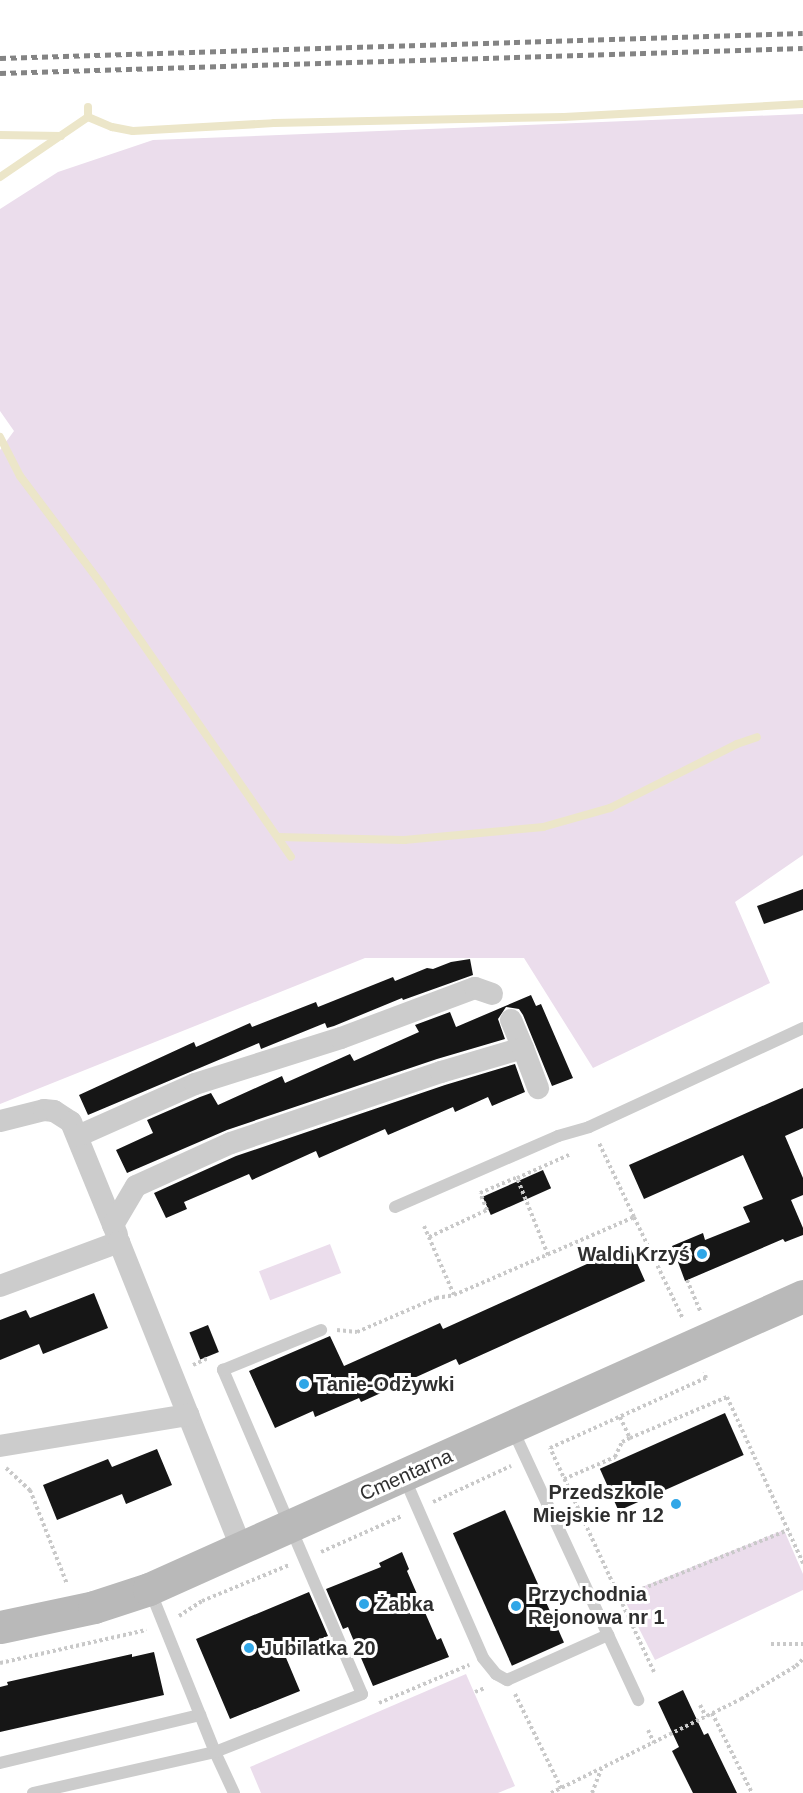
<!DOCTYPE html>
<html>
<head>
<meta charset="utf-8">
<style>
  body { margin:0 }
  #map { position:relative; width:803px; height:1793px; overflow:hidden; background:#fff; font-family:Arial,sans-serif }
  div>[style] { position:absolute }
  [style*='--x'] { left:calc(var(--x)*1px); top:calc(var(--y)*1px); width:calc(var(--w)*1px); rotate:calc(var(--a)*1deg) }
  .green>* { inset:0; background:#ebddec; transform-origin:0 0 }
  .stream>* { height:8px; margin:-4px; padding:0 4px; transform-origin:4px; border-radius:4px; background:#ece6c9 }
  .building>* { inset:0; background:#161616; transform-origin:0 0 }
  .path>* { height:4px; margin-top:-2px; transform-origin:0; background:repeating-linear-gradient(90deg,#c9c9c9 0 3px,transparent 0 6px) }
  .lane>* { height:12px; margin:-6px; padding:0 6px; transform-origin:6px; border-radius:6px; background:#ccc }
  .street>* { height:22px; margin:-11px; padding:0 11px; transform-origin:11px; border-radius:11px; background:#ccc }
  .secondary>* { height:33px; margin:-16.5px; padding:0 16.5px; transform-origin:16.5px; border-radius:16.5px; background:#b9b9b9 }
  .rail>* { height:4.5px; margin-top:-2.25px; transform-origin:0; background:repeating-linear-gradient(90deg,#848484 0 6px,transparent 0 10.5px) }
  .dots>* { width:16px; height:16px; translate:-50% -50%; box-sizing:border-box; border:3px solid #fff; border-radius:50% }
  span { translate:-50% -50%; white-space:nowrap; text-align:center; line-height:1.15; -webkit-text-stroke:6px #fff; paint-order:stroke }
  .poi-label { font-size:20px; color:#2f2f2f; font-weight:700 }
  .right { translate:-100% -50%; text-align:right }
  .left { translate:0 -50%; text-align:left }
  .street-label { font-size:20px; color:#2f2f2f }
</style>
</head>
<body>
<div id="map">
  <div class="green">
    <div style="clip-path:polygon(803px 114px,803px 855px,735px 902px,770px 983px,593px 1068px,524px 958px,365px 958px,0 1104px,0 450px,14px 431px,0 411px,0 209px,58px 172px,153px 140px)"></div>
    <div style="left:330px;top:1244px;width:31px;height:76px;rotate:69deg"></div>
    <div style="clip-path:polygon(784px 1530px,803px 1574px,803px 1590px,655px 1660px,622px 1595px)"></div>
    <div style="clip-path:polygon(466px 1674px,515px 1786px,498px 1793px,261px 1793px,250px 1767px)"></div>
  </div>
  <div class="stream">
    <div style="--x:88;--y:117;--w:26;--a:23"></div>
    <div style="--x:112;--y:127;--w:21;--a:11"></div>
    <div style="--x:133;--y:131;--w:141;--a:-3.2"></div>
    <div style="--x:274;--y:123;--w:290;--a:-1.2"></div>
    <div style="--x:564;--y:117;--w:239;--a:-3.1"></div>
    <div style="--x:0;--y:135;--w:61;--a:0.9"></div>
    <div style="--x:0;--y:177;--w:107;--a:-34.3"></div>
    <div style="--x:88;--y:117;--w:10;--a:-90"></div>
    <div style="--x:0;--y:437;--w:44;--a:62.9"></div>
    <div style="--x:20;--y:476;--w:136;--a:53"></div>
    <div style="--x:102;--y:585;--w:331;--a:55.2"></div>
    <div style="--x:278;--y:837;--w:126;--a:1.4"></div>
    <div style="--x:404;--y:840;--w:140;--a:-5.3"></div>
    <div style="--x:543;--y:827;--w:70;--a:-15.8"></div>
    <div style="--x:610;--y:808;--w:142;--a:-26.7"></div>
    <div style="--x:737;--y:744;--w:21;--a:-19"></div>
  </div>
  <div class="building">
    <div style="clip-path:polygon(803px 889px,803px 910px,764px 924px,757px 906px)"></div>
    <div style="clip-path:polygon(470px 959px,473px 975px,403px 1000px,402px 998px,334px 1026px,327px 1028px,325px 1023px,261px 1049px,259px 1043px,88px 1115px,79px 1095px,194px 1042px,196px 1047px,250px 1023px,252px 1027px,316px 1002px,318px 1007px,393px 977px,395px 981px,427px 968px,433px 969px,451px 962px)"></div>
    <div style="clip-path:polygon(531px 995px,536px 1006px,541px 1004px,573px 1078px,552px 1086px,523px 1015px,519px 1009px,506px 1007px,498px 1019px,505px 1039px,437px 1059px,227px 1130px,127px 1173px,116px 1150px,153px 1133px,147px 1120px,200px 1097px,211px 1093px,218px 1105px,282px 1076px,285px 1083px,350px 1054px,354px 1061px,419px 1032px,415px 1025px,450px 1012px,456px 1027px)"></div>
    <div style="clip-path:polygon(515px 1064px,525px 1092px,492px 1106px,488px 1097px,455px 1112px,453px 1107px,388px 1135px,385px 1129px,319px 1158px,316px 1151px,252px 1180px,249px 1174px,184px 1202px,187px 1209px,166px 1218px,154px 1193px,236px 1156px,445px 1085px)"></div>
    <div style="clip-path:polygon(803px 1088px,803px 1128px,785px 1136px,803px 1178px,803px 1195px,791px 1200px,803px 1228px,803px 1235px,785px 1242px,783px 1239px,685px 1281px,672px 1246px,703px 1233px,705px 1240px,750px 1222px,743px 1207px,763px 1199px,743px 1155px,644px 1199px,629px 1165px)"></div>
    <div style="left:543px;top:1170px;width:20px;height:66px;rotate:66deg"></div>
    <div style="clip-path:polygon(629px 1245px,645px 1281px,459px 1365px,456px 1359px,361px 1402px,359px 1398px,315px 1417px,313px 1411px,275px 1428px,249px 1371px,330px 1336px,344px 1366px,440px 1323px,443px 1329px)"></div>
    <div style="clip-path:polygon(94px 1293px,108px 1328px,43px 1354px,39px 1344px,0 1360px,0 1320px,26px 1310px,30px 1318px)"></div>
    <div style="left:208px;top:1325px;width:29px;height:20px;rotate:68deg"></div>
    <div style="left:725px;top:1413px;width:46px;height:137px;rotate:66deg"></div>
    <div style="clip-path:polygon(157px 1449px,172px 1485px,126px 1504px,122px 1494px,57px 1520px,43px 1485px,108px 1459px,112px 1467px)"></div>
    <div style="left:505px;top:1510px;width:145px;height:57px;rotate:66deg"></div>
    <div style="clip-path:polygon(402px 1552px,409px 1569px,407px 1571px,437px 1640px,441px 1638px,449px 1657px,373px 1686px,350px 1632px,348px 1627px,343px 1629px,326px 1589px,381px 1567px,379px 1563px)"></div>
    <div style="clip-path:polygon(309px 1592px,328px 1636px,284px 1653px,300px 1691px,230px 1719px,196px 1639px)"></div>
    <div style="clip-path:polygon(154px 1652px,164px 1695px,0 1732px,0 1687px,8px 1685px,7px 1682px,132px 1654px,132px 1657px)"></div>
    <div style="clip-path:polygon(683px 1690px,704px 1735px,708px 1733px,737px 1793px,693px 1793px,672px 1751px,679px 1747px,658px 1702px)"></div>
  </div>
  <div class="path">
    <div style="--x:634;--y:1217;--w:113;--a:64.3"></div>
    <div style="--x:424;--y:1226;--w:75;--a:66.5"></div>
    <div style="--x:454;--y:1295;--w:196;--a:-23.4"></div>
    <div style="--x:634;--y:1217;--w:82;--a:-115.3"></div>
    <div style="--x:429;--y:1237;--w:64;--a:-25"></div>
    <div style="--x:487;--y:1210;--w:18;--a:-112"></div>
    <div style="--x:480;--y:1193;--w:39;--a:-23"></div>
    <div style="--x:548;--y:1255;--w:83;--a:-111.9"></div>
    <div style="--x:517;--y:1178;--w:59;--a:-24"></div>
    <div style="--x:687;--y:1280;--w:34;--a:67"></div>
    <div style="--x:337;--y:1330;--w:20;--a:6"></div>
    <div style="--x:357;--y:1332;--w:86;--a:-23.3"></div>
    <div style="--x:436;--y:1298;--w:18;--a:-9"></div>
    <div style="--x:193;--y:1365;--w:17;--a:-25"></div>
    <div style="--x:620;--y:1417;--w:23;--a:65"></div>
    <div style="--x:630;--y:1438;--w:105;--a:-22.9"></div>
    <div style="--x:727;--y:1397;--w:183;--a:65.4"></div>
    <div style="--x:6;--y:1468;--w:33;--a:43"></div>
    <div style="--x:30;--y:1490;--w:101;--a:68.5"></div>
    <div style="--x:564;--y:1479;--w:56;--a:-23.3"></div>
    <div style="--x:615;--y:1457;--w:17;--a:-65"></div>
    <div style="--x:622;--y:1442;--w:9;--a:-27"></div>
    <div style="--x:433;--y:1502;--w:86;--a:-24.8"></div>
    <div style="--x:321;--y:1552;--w:89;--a:-24"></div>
    <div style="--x:637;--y:1591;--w:163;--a:-22"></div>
    <div style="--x:179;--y:1616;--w:27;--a:-33"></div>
    <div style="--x:202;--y:1601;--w:94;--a:-22.5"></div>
    <div style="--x:771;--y:1644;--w:32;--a:0"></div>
    <div style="--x:0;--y:1663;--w:150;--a:-12.7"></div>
    <div style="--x:654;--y:1672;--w:247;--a:-114.9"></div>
    <div style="--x:550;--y:1448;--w:171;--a:-24.2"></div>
    <div style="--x:706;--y:1378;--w:6;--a:-108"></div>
    <div style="--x:475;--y:1692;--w:11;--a:-22"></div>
    <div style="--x:515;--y:1694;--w:105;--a:63.9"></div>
    <div style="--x:379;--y:1703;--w:98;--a:-22.9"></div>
    <div style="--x:700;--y:1705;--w:13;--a:63"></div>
    <div style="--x:712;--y:1713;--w:89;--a:63.4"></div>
    <div style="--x:648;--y:1730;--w:14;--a:65"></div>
    <div style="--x:551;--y:1793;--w:212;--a:-26.3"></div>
    <div style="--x:741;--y:1699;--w:64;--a:-31"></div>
    <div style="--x:796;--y:1666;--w:10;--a:-45"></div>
    <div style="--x:592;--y:1793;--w:26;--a:-69"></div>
  </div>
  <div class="lane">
    <div style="--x:395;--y:1207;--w:178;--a:-23.5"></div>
    <div style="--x:558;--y:1136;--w:32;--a:-16"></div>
    <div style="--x:589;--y:1127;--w:236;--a:-24.8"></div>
    <div style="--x:512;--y:1428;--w:300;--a:65.1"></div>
    <div style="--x:404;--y:1477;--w:197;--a:66.4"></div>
    <div style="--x:483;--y:1658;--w:21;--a:51"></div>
    <div style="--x:496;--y:1674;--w:13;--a:29"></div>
    <div style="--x:507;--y:1680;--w:111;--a:-24"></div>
    <div style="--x:0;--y:1763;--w:206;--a:-13.5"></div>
    <div style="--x:33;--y:1793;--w:187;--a:-12.7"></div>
    <div style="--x:215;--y:1752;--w:175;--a:-111.9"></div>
    <div style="--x:234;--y:1793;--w:45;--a:-114.9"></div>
    <div style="--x:215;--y:1752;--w:158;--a:-21.5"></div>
    <div style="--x:362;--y:1694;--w:353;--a:-113.2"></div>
    <div style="--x:223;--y:1370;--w:106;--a:-22.2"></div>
  </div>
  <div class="street">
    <div style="--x:511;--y:1020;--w:30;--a:67"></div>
    <div style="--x:0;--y:1121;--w:45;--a:-14"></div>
    <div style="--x:44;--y:1110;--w:10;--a:6"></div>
    <div style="--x:54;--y:1111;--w:20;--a:33"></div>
    <div style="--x:71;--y:1122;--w:122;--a:67.8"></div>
    <div style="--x:78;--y:1136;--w:128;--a:-24"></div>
    <div style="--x:195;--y:1084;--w:153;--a:-17.5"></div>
    <div style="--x:341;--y:1038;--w:143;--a:-20.5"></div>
    <div style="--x:475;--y:988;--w:18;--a:19"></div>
    <div style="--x:113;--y:1225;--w:45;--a:-59.5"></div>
    <div style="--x:136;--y:1186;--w:104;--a:-24.4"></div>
    <div style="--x:231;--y:1143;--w:222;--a:-18.7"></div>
    <div style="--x:441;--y:1072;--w:85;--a:-16.3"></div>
    <div style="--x:523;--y:1048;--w:43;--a:69.4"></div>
    <div style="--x:0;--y:1286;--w:127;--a:-20.3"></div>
    <div style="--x:119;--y:1242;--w:332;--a:68.2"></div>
    <div style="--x:0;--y:1446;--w:191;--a:-9.4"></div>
  </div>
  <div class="secondary">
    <div style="--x:0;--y:1627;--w:96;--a:-12"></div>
    <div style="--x:94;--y:1607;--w:58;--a:-18.1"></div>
    <div style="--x:149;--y:1589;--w:717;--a:-24.13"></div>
  </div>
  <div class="rail">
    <div style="--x:0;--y:58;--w:803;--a:-1.78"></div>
    <div style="--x:0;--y:73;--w:803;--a:-1.78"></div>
  </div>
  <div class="dots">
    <div style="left:702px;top:1254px;background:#30a6e7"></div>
    <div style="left:304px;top:1384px;background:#30a6e7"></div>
    <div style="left:676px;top:1504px;background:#30a6e7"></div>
    <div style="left:364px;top:1604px;background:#30a6e7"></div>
    <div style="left:516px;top:1606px;background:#30a6e7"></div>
    <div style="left:249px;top:1648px;background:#30a6e7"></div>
  </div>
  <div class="poi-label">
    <span class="right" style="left:690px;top:1254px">Waldi Krzyś</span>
    <span class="left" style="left:316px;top:1384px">Tanie-Odżywki</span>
    <span class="right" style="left:664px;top:1504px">Przedszkole<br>Miejskie nr 12</span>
    <span class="left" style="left:528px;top:1606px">Przychodnia<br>Rejonowa nr 1</span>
    <span class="left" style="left:376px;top:1604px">Żabka</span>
    <span class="left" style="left:261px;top:1648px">Jubilatka 20</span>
  </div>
  <div class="street-label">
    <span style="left:406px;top:1475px;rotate:-24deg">Cmentarna</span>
  </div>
</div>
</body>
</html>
